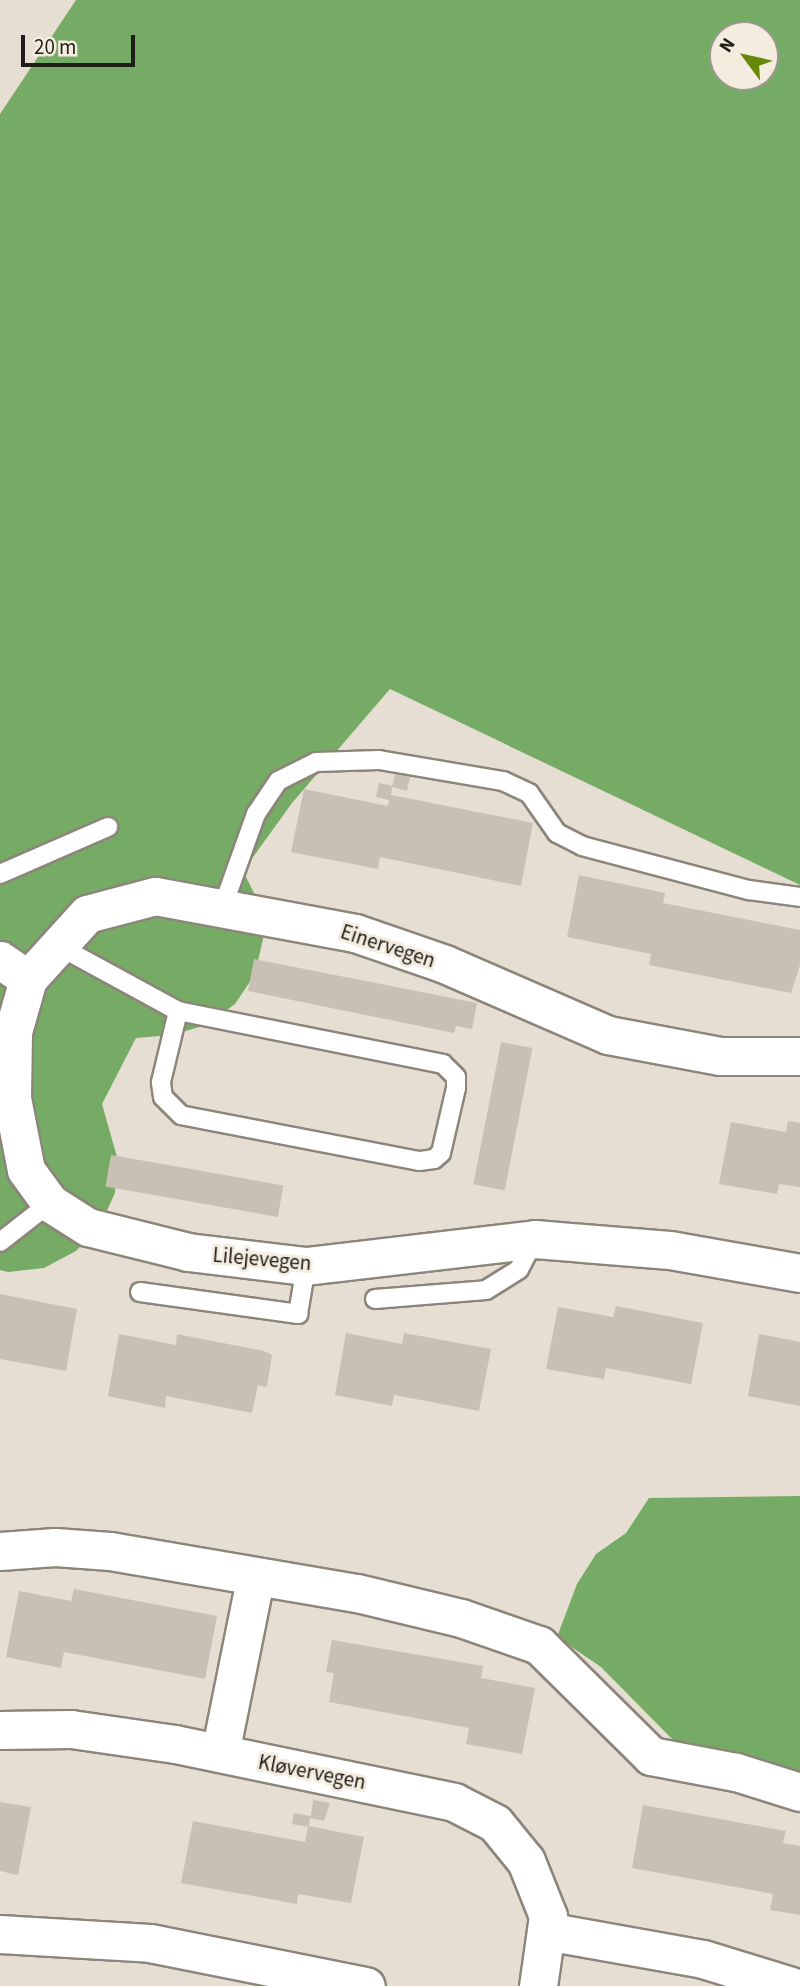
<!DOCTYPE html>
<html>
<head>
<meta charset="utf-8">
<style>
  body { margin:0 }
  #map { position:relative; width:800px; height:1986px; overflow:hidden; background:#e6ded2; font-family:"Source Sans 3",sans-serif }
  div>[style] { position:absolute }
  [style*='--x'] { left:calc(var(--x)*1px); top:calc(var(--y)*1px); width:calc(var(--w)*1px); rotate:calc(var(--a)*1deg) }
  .forest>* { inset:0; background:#75ab65 }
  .building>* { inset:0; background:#c8c0b4; transform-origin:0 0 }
  .roads { filter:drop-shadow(2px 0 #8c8579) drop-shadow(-2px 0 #8c8579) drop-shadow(0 2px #8c8579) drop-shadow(0 -2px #8c8579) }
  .lane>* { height:18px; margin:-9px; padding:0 9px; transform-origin:9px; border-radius:9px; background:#fff }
  .street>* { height:37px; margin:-18.5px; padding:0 18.5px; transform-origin:18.5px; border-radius:18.5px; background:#fff }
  span { translate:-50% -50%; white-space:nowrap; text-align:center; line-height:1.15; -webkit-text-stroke:6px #f3ecdf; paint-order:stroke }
  .street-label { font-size:21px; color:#1f1d18 }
  .north { position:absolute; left:709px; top:21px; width:70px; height:70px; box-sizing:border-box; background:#f3ecdf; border:2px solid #9e998f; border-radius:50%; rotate:303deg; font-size:19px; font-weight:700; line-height:28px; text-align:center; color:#1f1d18 }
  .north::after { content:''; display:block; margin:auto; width:24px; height:32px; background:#678808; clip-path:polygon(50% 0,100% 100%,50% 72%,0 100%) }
  .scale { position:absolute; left:21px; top:35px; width:114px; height:32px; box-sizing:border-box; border:4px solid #1f1d18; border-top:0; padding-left:9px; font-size:21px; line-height:24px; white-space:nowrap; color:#1f1d18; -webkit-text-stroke:5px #f3ecdf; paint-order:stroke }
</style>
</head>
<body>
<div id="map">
  <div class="forest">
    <div style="clip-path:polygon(evenodd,76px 0,800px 0,800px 885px,390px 689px,292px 803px,243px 871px,259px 903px,263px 939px,255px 974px,235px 1004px,206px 1025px,172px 1035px,136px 1038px,102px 1104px,117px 1157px,115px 1193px,100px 1226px,76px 1251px,44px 1268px,8px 1272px,0 1270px,0 114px,76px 0,723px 35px,765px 35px,765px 77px,723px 77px,723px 35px)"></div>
    <div style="clip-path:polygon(800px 1496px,800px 1783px,675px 1742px,601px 1667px,557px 1637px,577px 1584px,596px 1554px,626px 1533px,649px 1498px)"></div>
  </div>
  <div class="building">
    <div style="clip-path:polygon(395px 774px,410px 777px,407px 791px,392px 787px,391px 795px,533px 823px,521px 886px,380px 857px,378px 869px,291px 852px,304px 789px,388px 806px,389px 800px,376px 797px,379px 783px,392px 786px)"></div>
    <div style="clip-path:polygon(579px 875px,665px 893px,663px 903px,800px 930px,800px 965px,791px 993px,649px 965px,651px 954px,567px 937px)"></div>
    <div style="clip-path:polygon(254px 959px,477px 1003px,472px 1029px,456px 1026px,454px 1033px,248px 991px)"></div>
    <div style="left:501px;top:1042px;width:32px;height:145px;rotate:11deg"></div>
    <div style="clip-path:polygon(788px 1121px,800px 1123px,800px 1187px,779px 1184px,777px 1194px,719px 1184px,731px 1122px,786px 1132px)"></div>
    <div style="left:111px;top:1155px;width:175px;height:32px;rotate:10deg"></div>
    <div style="clip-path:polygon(0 1294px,77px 1309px,66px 1371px,0 1359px)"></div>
    <div style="clip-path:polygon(616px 1306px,703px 1323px,691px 1384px,606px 1368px,604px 1379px,546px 1369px,558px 1307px,613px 1317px)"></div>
    <div style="clip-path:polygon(346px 1333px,402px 1344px,404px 1333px,491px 1349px,479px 1411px,394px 1395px,392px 1406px,335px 1395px)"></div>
    <div style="clip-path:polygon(119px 1334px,176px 1345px,177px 1334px,264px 1351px,272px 1355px,267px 1387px,258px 1385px,252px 1413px,166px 1396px,165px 1408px,108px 1396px)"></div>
    <div style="clip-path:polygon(759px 1334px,800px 1342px,800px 1406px,748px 1396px)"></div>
    <div style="clip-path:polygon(74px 1589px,217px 1616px,205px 1679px,64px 1652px,61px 1668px,6px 1657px,19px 1591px,71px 1601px)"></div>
    <div style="clip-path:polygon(332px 1640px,483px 1666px,481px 1678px,535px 1688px,522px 1754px,466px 1744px,469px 1728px,329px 1702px,334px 1673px,326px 1672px)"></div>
    <div style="clip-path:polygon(313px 1800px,330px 1803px,324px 1821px,310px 1818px,309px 1826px,364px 1837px,351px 1903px,298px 1894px,297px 1904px,181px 1883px,193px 1821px,305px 1842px,308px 1827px,292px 1824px,294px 1813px,311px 1816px)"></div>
    <div style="clip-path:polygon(0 1802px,31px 1807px,18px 1875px,0 1871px)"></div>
    <div style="clip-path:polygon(643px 1805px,786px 1831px,783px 1843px,800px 1846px,800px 1915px,770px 1910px,773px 1894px,632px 1868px)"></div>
  </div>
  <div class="roads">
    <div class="lane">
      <div style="--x:0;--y:874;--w:118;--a:-23.5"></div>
      <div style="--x:223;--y:906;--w:98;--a:-70.3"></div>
      <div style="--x:256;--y:814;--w:40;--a:-56"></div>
      <div style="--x:278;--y:781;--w:42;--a:-26.6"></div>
      <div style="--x:316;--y:762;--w:63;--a:-1.8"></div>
      <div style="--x:379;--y:760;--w:126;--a:9.6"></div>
      <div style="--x:503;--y:781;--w:29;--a:25"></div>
      <div style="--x:529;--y:793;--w:49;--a:55"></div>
      <div style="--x:557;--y:833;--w:28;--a:27"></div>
      <div style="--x:582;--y:846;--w:173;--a:14.8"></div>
      <div style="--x:749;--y:890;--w:51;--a:7.8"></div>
      <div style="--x:55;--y:944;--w:140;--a:28.6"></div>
      <div style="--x:178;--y:1011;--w:270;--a:11.3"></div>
      <div style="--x:443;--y:1064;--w:18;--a:45"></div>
      <div style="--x:456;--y:1077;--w:11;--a:90"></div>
      <div style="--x:456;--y:1088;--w:67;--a:103"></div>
      <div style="--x:441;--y:1153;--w:9;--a:139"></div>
      <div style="--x:434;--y:1159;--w:15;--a:172"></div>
      <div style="--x:419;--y:1161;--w:242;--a:-169.1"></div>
      <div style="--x:181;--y:1115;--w:25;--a:-135"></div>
      <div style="--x:163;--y:1097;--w:15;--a:-98"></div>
      <div style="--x:161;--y:1082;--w:73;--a:-76.5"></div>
      <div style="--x:0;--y:1242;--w:63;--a:-38"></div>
      <div style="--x:140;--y:1292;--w:160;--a:7.9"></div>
      <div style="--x:298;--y:1314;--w:49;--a:-80.5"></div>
      <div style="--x:375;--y:1299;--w:111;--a:-4.6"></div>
      <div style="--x:486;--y:1290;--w:39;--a:-32"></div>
      <div style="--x:519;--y:1269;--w:34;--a:-62"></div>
    </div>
    <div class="street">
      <div style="--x:0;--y:960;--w:34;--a:34"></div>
      <div style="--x:800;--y:1056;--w:80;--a:180"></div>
      <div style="--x:720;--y:1056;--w:114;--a:-169.4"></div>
      <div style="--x:608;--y:1035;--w:178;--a:-156.5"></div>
      <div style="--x:445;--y:964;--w:95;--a:-161"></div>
      <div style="--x:355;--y:933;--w:203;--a:-169.5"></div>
      <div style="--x:155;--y:896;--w:70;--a:165.2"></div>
      <div style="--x:87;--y:914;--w:88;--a:132.2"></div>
      <div style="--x:28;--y:979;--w:55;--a:105.8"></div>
      <div style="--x:13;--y:1032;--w:66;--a:90.9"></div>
      <div style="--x:12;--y:1098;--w:73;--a:79"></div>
      <div style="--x:26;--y:1170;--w:41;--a:54"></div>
      <div style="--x:50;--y:1203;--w:45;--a:32.3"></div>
      <div style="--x:88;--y:1227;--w:103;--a:14"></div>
      <div style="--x:188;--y:1252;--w:119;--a:6.8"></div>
      <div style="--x:306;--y:1266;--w:231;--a:-6.7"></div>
      <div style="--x:535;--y:1239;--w:135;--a:4.7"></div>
      <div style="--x:670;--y:1250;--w:132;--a:10"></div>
      <div style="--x:0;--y:1551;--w:55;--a:-4.2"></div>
      <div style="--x:55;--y:1547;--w:55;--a:4.2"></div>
      <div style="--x:110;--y:1551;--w:251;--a:9.7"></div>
      <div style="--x:357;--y:1593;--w:107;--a:13.5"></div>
      <div style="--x:461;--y:1618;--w:83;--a:19.1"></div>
      <div style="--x:539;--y:1645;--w:158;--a:44.7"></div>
      <div style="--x:651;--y:1756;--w:86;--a:10.7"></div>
      <div style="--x:736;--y:1772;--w:67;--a:17.4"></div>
      <div style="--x:0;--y:1730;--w:71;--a:-0.8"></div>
      <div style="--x:71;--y:1729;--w:105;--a:8.2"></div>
      <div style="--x:175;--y:1744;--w:285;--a:11.7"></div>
      <div style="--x:454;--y:1802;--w:46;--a:27.1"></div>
      <div style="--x:495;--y:1823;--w:49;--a:50.8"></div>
      <div style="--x:526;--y:1861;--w:59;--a:68.2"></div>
      <div style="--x:548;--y:1916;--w:71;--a:98.1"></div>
      <div style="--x:220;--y:1753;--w:177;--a:-78.6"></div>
      <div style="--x:546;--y:1931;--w:159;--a:10.1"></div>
      <div style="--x:703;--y:1959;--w:92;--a:17.1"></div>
      <div style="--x:0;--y:1934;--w:150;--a:3.4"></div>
      <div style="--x:150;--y:1943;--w:220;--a:11.3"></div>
    </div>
  </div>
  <div class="street-label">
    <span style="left:388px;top:946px;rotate:18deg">Einervegen</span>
    <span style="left:262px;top:1259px;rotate:5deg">Lilejevegen</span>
    <span style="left:312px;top:1772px;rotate:11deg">Kløvervegen</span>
  </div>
  <div class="north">N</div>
  <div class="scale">20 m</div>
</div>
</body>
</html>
